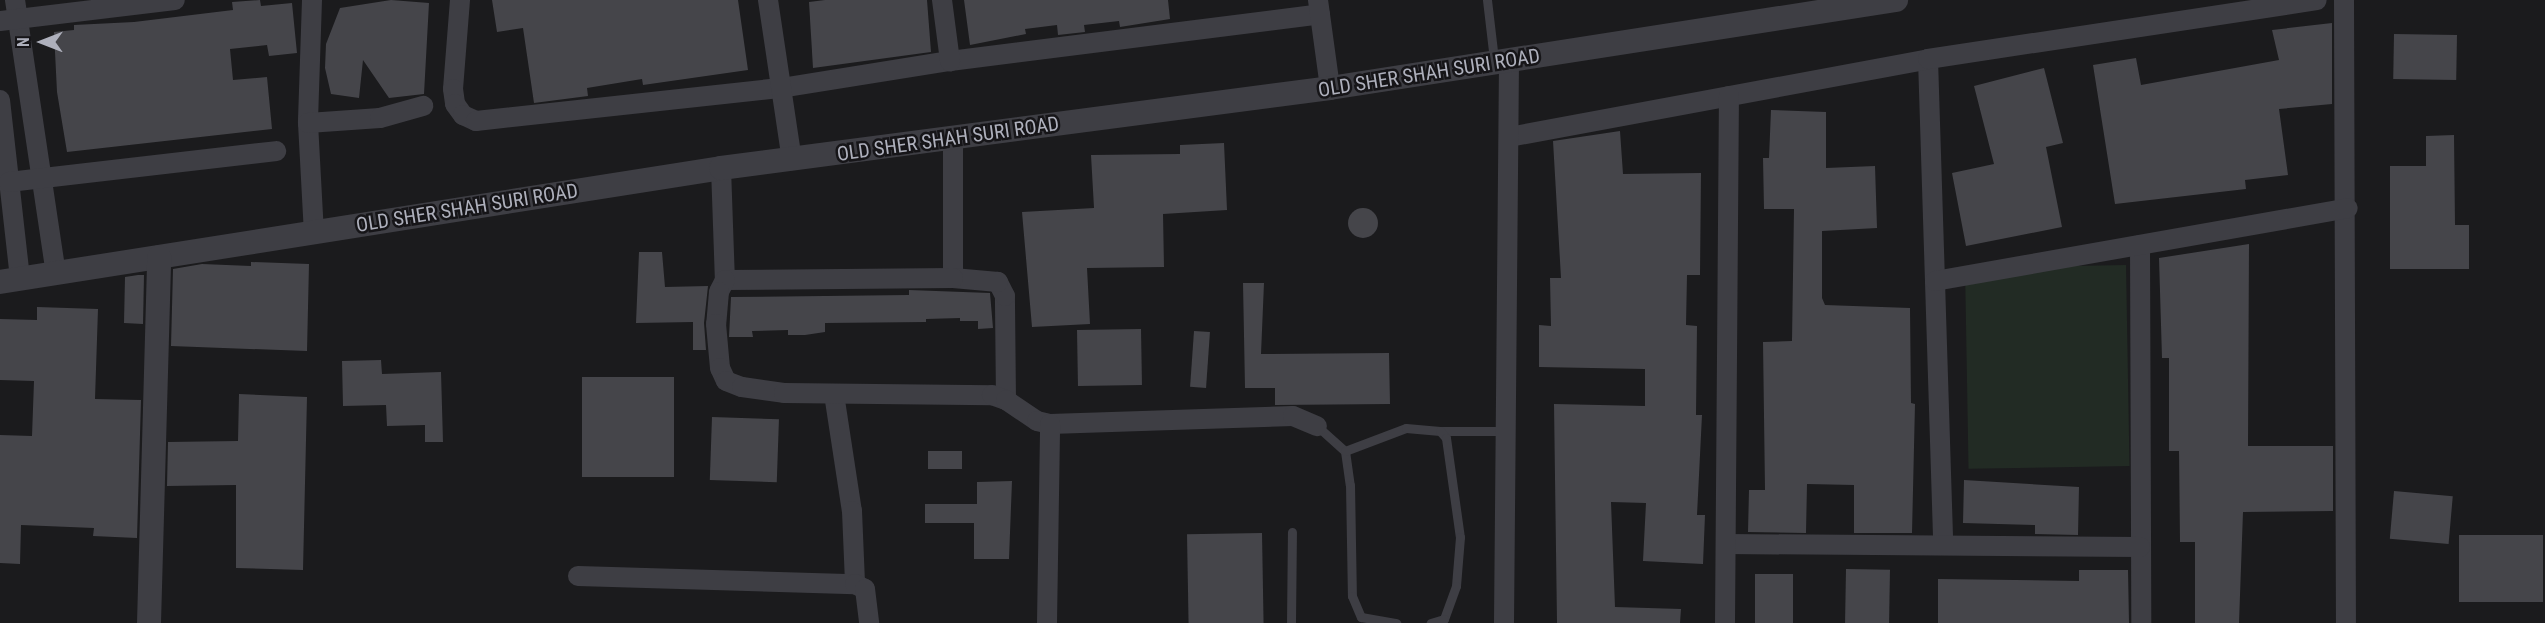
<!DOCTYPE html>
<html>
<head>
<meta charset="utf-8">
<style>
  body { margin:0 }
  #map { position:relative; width:2545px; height:623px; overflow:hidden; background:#1b1b1d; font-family:"Roboto Condensed",sans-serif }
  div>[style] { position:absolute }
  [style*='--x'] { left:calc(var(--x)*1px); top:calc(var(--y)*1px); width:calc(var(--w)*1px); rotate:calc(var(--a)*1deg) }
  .green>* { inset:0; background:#222b24; transform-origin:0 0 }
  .building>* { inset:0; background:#45454a; transform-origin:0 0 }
  .round { border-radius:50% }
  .service>* { height:9px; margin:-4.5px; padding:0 4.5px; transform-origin:4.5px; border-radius:4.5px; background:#3e3e44 }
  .minor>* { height:20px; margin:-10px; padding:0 10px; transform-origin:10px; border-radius:10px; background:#3e3e44 }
  .tertiary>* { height:24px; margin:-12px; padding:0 12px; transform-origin:12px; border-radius:12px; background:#3e3e44 }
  span { translate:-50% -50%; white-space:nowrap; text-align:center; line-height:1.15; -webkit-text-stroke:5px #161518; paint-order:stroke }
  .street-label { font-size:20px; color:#aeb0bc }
  .north { position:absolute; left:12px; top:12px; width:60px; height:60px; -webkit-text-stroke:4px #161518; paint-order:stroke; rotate:270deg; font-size:16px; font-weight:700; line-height:24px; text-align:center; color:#aeb0bc }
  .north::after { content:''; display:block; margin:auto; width:21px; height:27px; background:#aeb0bc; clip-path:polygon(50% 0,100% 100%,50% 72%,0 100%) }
</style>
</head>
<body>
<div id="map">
  <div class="green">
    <div style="left:2126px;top:265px;width:201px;height:161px;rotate:89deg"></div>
  </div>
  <div class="building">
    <div style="clip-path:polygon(260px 0,261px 6px,292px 3px,297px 53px,269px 56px,267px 45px,230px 49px,233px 80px,267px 77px,272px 129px,67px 152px,57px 92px,54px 32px,74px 30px,74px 25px,134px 22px,233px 10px,232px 2px)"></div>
    <div style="clip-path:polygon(391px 0,429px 3px,424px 94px,389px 98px,363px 60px,359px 98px,331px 94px,325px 68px,326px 44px,340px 8px)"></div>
    <div style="clip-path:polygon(492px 0,738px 0,748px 70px,643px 85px,642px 79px,587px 88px,588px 96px,534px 103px,523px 28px,497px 32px)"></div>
    <div style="clip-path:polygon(825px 0,927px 0,931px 52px,813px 68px,809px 2px)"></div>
    <div style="clip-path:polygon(964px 0,1168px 0,1170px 19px,1120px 27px,1119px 21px,1084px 25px,1085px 32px,1058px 35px,1057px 25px,1025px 29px,1026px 34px,970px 45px)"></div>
    <div style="clip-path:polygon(2332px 23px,2332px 104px,2279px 109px,2288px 175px,2245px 180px,2246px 189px,2115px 204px,2093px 65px,2136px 58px,2141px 85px,2279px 60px,2272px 30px)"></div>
    <div style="left:2394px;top:34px;width:63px;height:45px;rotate:1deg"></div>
    <div style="clip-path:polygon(2044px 68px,2063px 143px,2046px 147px,2062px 227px,1966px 246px,1952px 173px,1994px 164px,1974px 86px)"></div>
    <div style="clip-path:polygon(1771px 110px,1826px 112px,1826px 168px,1875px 166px,1877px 228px,1822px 231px,1822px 298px,1825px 305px,1910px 308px,1911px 403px,1915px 404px,1912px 533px,1854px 533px,1854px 485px,1807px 484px,1806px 533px,1748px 532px,1749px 490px,1765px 490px,1763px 342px,1792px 341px,1794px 209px,1764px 209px,1763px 158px,1769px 158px)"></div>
    <div style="clip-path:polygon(1620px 131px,1623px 174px,1701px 173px,1700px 275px,1687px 275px,1686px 325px,1697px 326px,1696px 415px,1702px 415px,1697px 515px,1705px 515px,1703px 564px,1643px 561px,1646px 503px,1611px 502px,1615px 607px,1681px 609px,1680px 623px,1557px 623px,1554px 404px,1645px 406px,1645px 369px,1539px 367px,1539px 325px,1551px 326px,1550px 278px,1561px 278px,1553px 141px)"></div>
    <div style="clip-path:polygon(2454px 135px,2455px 225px,2469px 225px,2469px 269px,2390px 269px,2390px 166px,2426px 166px,2426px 136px)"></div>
    <div style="clip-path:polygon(1224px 143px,1227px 210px,1163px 214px,1164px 267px,1087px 268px,1090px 324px,1032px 327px,1022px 212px,1094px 208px,1091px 155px,1180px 154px,1180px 145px)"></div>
    <div class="round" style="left:1348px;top:208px;width:30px;height:30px"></div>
    <div style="clip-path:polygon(2249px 244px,2248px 446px,2333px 446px,2333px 511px,2243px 512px,2239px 623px,2195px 623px,2195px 542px,2180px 542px,2179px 451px,2169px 451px,2169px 358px,2162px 358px,2159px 258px)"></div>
    <div style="clip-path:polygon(639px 252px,662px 252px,665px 287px,708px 286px,704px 323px,706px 350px,693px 350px,693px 322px,636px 323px)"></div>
    <div style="clip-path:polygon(251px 262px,309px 264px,307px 351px,171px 346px,173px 269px,202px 264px,251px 266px)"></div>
    <div style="clip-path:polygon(138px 275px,144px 275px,143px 324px,124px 323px,125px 277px)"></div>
    <div style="clip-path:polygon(1243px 283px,1264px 283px,1261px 354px,1389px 353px,1390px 404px,1275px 405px,1275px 388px,1245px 388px)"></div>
    <div style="clip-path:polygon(909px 290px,990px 293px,993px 328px,978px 329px,978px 321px,960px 321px,960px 318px,926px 319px,926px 322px,825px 323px,825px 332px,805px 335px,788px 335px,788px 330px,752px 331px,753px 337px,729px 337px,731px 297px,909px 295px)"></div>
    <div style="clip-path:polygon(37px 307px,98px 309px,95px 399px,141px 400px,137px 538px,93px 536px,94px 528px,21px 525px,20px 564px,0 563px,0 435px,32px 436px,34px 381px,0 380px,0 319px,37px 320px)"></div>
    <div style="left:1141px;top:329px;width:56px;height:64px;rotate:89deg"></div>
    <div style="left:1194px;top:331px;width:16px;height:56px;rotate:4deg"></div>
    <div style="clip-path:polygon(381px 360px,382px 374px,441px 372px,443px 442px,425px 442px,425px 425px,387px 426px,386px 405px,343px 406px,342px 361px)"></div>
    <div style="left:582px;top:377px;width:92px;height:100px"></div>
    <div style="clip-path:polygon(239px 394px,307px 397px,303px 570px,236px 568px,236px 485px,167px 486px,168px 442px,238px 441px)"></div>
    <div style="left:712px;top:417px;width:67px;height:63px;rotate:2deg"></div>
    <div style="left:962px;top:451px;width:18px;height:34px;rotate:90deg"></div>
    <div style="clip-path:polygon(1964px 480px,2079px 487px,2078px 535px,2035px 534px,2035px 525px,1963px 523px)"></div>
    <div style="clip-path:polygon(1012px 481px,1009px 559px,974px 559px,974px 523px,925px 523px,925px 504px,977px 504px,977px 482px)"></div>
    <div style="left:2394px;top:491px;width:59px;height:48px;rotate:5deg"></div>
    <div style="left:1262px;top:533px;width:90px;height:75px;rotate:89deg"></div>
    <div style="left:2459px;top:535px;width:84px;height:67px"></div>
    <div style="left:1846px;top:569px;width:44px;height:54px;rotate:1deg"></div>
    <div style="clip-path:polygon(2079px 570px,2128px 570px,2129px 623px,1938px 623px,1938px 579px,2079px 581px)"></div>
    <div style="left:1755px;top:574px;width:38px;height:49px"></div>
  </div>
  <div class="service">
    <div style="--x:1487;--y:0;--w:60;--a:83.3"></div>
    <div style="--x:1317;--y:426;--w:38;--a:42"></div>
    <div style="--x:1345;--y:451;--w:34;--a:82"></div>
    <div style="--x:1350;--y:485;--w:111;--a:89"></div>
    <div style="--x:1352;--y:596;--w:23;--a:67"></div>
    <div style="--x:1361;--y:617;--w:36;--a:10"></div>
    <div style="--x:1440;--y:431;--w:65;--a:0"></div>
    <div style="--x:1345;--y:451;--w:65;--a:-20.7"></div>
    <div style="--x:1406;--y:428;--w:34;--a:5"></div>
    <div style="--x:1440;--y:431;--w:9;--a:49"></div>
    <div style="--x:1446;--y:438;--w:100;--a:82"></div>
    <div style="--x:1460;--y:537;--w:49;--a:94.7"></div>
    <div style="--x:1456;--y:586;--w:35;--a:110"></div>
    <div style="--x:1444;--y:619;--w:14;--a:163"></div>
    <div style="--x:1291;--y:623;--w:91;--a:-89.4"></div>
  </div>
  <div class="minor">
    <div style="--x:15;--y:0;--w:276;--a:81.5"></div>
    <div style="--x:312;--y:0;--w:123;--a:91.9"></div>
    <div style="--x:308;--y:123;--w:110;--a:86.9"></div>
    <div style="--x:460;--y:0;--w:89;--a:94.5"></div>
    <div style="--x:453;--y:89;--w:15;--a:82"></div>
    <div style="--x:455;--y:104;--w:14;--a:54"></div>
    <div style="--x:463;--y:115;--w:14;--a:25"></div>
    <div style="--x:476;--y:121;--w:307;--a:-6.2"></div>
    <div style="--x:781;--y:88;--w:171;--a:-9.1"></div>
    <div style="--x:950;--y:61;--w:373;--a:-7.2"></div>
    <div style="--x:768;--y:0;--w:162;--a:81.5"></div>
    <div style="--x:942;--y:0;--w:62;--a:82.5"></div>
    <div style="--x:1318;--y:0;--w:89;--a:82.2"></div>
    <div style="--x:2344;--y:0;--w:623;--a:89.82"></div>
    <div style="--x:0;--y:21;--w:176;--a:-6.8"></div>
    <div style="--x:1928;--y:59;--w:486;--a:88.2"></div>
    <div style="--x:0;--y:100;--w:180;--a:83.6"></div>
    <div style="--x:308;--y:123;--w:72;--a:-4"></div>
    <div style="--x:380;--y:118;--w:45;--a:-15.6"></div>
    <div style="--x:1509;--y:137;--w:426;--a:-10.5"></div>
    <div style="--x:1928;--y:59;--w:393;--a:-8.6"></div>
    <div style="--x:953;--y:139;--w:139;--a:90"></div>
    <div style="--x:721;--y:168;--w:112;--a:88"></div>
    <div style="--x:9;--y:182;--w:269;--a:-6.6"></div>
    <div style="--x:2140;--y:245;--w:378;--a:89.8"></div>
    <div style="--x:1935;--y:281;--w:419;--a:-10"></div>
    <div style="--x:834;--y:394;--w:118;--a:81.3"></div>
    <div style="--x:852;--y:511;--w:73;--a:87.6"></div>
    <div style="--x:1006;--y:400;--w:104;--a:-90.6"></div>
    <div style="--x:1005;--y:296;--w:16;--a:-117"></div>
    <div style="--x:998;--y:282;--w:45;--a:-174.9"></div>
    <div style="--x:953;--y:278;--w:228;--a:179.5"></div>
    <div style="--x:725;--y:280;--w:13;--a:117"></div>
    <div style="--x:719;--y:292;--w:32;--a:95"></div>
    <div style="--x:716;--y:324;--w:44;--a:84.8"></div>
    <div style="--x:720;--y:368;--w:14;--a:65"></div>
    <div style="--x:726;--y:381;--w:17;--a:21"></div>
    <div style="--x:742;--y:387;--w:42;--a:8.1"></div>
    <div style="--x:784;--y:393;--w:208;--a:0.6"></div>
    <div style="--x:992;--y:395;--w:15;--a:20"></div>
    <div style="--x:1006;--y:400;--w:37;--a:34"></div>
    <div style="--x:1037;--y:421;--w:13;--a:13"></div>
    <div style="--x:1050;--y:424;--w:243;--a:-1.9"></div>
    <div style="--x:1293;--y:416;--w:26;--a:23"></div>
    <div style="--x:1726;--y:544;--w:414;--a:0.4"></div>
    <div style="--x:578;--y:576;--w:277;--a:1.7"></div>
    <div style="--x:855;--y:584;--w:11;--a:27"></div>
    <div style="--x:865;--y:589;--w:34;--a:83"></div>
    <div style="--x:1047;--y:623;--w:199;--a:-89.1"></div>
    <div style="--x:1504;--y:623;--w:562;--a:-89.49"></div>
    <div style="--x:1725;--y:623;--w:527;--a:-89.57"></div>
  </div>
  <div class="tertiary">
    <div style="--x:0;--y:282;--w:730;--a:-8.98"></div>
    <div style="--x:721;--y:168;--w:614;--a:-7.48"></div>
    <div style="--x:1330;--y:88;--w:573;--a:-8.84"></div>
    <div style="--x:149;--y:623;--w:366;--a:-88.4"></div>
  </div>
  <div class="street-label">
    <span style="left:1429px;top:73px;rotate:-9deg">OLD SHER SHAH SURI ROAD</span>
    <span style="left:948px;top:139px;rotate:-8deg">OLD SHER SHAH SURI ROAD</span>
    <span style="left:467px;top:208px;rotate:-9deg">OLD SHER SHAH SURI ROAD</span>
  </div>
  <div class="north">N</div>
</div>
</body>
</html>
